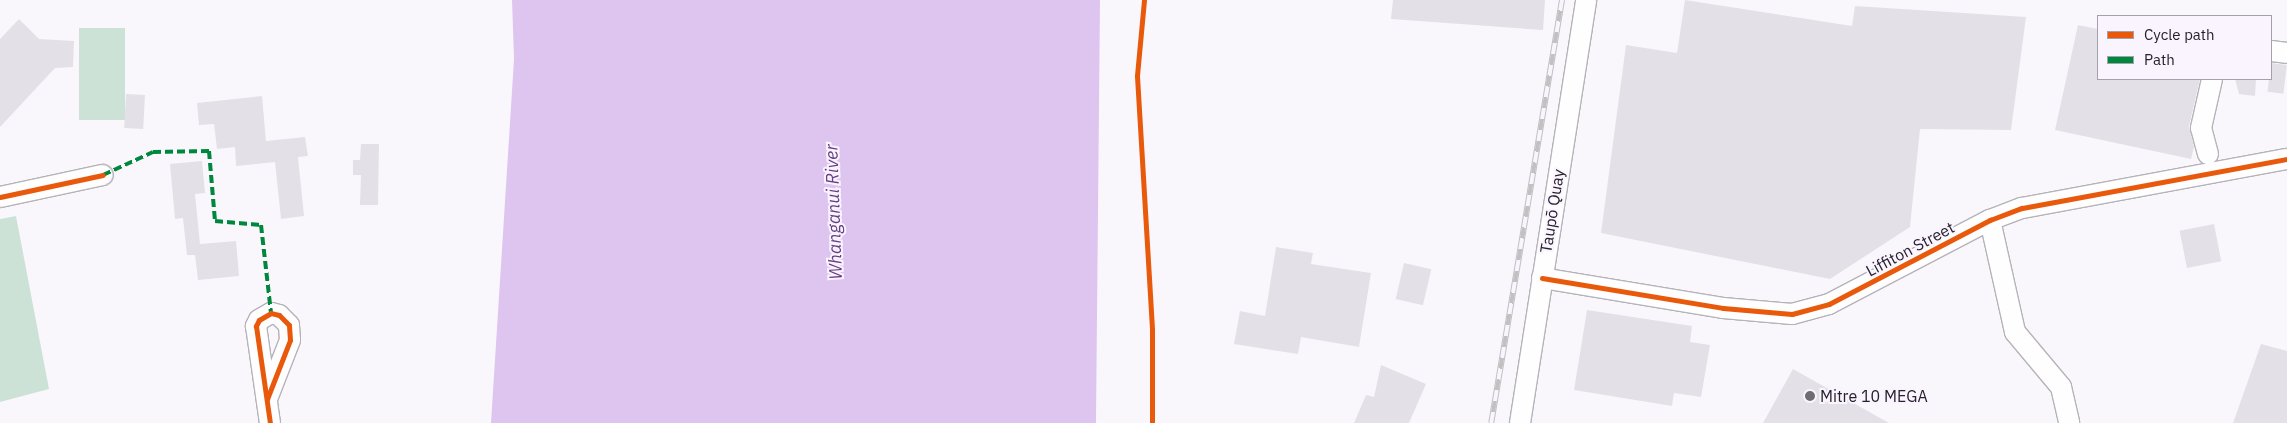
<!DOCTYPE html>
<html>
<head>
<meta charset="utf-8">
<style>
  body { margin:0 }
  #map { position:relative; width:2287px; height:423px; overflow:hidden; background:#faf7fc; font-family:"IBM Plex Sans",sans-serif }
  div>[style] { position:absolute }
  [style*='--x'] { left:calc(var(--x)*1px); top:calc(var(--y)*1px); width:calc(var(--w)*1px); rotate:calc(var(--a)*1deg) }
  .green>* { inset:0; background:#cce2d7; transform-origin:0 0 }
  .water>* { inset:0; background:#dec5f0 }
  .building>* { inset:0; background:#e4e0e7; transform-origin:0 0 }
  .roads { filter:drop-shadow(1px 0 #b6b2b9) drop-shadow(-1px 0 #b6b2b9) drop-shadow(0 1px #b6b2b9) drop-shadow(0 -1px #b6b2b9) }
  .minor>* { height:20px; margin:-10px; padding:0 10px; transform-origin:10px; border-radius:10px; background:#fefeff }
  .rail>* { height:5.5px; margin-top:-2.75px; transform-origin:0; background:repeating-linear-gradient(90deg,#faf4ff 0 11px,#c1c0c2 0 22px); box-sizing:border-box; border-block:1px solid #c1c0c2 }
  .quiet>* { height:4px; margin-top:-2px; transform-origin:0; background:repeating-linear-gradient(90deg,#00873e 0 8px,transparent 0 12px) }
  .cycleway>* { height:5px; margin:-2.5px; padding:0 2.5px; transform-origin:2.5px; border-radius:2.5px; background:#e8590c }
  .dots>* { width:14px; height:14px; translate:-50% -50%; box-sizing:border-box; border:2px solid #faf4ff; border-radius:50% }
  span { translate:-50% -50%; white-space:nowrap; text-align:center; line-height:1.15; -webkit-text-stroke:4px #faf4ff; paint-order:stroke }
  .street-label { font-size:16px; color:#26212b }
  .poi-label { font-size:16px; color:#26212b }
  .left { translate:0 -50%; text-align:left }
  .water-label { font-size:18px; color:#683e84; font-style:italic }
  .legend { position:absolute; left:2097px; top:15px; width:175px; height:65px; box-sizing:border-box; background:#faf4ff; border:1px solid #a5a0aa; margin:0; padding:6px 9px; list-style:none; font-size:15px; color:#26212b }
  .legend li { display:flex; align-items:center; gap:10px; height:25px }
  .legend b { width:25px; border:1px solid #a5a0aa }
</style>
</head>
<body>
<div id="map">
  <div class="green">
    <div style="left:79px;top:28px;width:46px;height:92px"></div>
    <div style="clip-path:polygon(16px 216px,49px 389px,0 402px,0 219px)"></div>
  </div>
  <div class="water">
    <div style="clip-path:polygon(512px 0,1100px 0,1096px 423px,491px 423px,514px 59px)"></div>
  </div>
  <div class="building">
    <div style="clip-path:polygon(1393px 0,1545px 0,1543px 30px,1391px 19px)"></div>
    <div style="clip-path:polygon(1685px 0,1852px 26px,1855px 6px,2026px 17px,2011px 130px,1920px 129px,1910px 227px,1830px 279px,1601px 233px,1626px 45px,1677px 53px)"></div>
    <div style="clip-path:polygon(19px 19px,39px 39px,74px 41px,73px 67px,55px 68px,0 127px,0 39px)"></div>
    <div style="clip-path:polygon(2078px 25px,2098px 29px,2098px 79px,2200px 79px,2189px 126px,2194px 147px,2191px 159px,2055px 130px)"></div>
    <div style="left:2271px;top:63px;width:16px;height:29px;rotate:7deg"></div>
    <div style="clip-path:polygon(2235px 79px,2256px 79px,2255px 96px,2239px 94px)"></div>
    <div style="left:126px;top:94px;width:19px;height:34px;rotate:3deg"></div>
    <div style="clip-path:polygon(262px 96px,266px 141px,305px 137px,308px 156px,298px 157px,304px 216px,281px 219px,275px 162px,236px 166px,235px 147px,217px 149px,214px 124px,199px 125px,197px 103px)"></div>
    <div style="clip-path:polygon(361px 144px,379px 144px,378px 205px,360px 205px,361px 175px,353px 175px,353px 160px,360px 160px)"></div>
    <div style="clip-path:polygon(202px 161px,205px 193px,195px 194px,200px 244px,236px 241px,239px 276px,198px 280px,195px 255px,187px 255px,183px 218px,175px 219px,170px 164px)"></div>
    <div style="left:2214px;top:224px;width:38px;height:35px;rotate:79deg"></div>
    <div style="clip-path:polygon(1276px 247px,1313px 253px,1311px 264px,1371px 273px,1359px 347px,1301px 337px,1298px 354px,1234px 344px,1240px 311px,1265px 316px)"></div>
    <div style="left:1404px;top:263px;width:28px;height:37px;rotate:13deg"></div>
    <div style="clip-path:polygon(1587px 310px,1692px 326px,1690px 342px,1710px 345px,1701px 397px,1674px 393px,1672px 406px,1574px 390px)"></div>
    <div style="clip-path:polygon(2261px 344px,2287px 351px,2287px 423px,2233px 423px)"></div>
    <div style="clip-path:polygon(1381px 365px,1426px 384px,1409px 423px,1354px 423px,1366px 395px,1374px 397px)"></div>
    <div style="clip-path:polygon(1793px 369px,1889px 423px,1763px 423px)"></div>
  </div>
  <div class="roads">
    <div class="minor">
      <div style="--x:2271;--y:51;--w:16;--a:7"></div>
      <div style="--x:2208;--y:154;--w:27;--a:-105"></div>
      <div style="--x:2201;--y:128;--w:50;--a:-77.3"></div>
      <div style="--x:0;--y:197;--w:105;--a:-12.1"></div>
      <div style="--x:1990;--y:220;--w:115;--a:77.4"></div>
      <div style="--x:2015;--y:332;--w:72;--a:50.1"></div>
      <div style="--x:2061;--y:387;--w:37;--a:77"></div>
      <div style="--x:1542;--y:278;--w:183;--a:9.4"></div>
      <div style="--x:1723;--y:308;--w:69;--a:5"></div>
      <div style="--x:1792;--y:314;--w:38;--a:-15"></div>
      <div style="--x:1829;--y:304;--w:182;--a:-27.6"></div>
      <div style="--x:1990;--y:220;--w:34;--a:-21"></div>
      <div style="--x:2022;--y:208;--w:269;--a:-10.5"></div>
      <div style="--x:267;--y:399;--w:63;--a:-68.7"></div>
      <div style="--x:290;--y:340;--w:15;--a:-94"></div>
      <div style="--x:289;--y:325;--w:14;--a:-135"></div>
      <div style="--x:279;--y:315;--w:8;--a:-166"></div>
      <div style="--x:271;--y:313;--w:14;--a:150"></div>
      <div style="--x:259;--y:320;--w:7;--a:117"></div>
      <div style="--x:256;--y:326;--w:98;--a:81.8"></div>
      <div style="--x:1520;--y:423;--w:428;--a:-81.1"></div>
    </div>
  </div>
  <div class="rail">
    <div style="--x:1491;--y:423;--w:429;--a:-80.5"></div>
  </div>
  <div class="quiet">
    <div style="--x:103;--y:175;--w:55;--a:-24.7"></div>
    <div style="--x:153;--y:152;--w:56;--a:-1"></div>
    <div style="--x:209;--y:151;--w:70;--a:85.1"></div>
    <div style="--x:215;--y:221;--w:46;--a:5"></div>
    <div style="--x:261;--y:225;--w:89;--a:83.5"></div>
  </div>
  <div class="cycleway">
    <div style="--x:1144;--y:0;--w:76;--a:95.3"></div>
    <div style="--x:1137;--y:76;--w:254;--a:86.6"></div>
    <div style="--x:1152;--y:330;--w:93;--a:90"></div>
    <div style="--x:0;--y:197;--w:105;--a:-12.1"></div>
    <div style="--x:1542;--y:278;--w:183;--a:9.4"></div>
    <div style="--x:1723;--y:308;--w:69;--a:5"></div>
    <div style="--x:1792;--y:314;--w:38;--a:-15"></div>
    <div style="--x:1829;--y:304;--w:182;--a:-27.6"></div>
    <div style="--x:1990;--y:220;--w:34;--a:-21"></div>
    <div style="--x:2022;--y:208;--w:269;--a:-10.5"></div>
    <div style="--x:267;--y:399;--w:63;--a:-68.7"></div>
    <div style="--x:290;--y:340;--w:15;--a:-94"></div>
    <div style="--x:289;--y:325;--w:14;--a:-135"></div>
    <div style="--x:279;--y:315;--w:8;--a:-166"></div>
    <div style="--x:271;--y:313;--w:14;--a:150"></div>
    <div style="--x:259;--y:320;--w:7;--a:117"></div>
    <div style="--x:256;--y:326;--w:98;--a:81.8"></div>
  </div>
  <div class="dots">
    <div style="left:1810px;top:396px;background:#706c74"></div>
  </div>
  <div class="street-label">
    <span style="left:1552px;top:211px;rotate:-81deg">Taupō Quay</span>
    <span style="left:1910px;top:249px;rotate:-28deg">Liffiton Street</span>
  </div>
  <div class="poi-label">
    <span class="left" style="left:1820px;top:396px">Mitre 10 MEGA</span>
  </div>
  <div class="water-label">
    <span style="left:834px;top:212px;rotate:-92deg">Whanganui River</span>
  </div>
  <ul class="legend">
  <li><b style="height:6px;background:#e8590c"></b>Cycle path</li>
  <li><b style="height:6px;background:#00873e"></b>Path</li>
  </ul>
</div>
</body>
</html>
